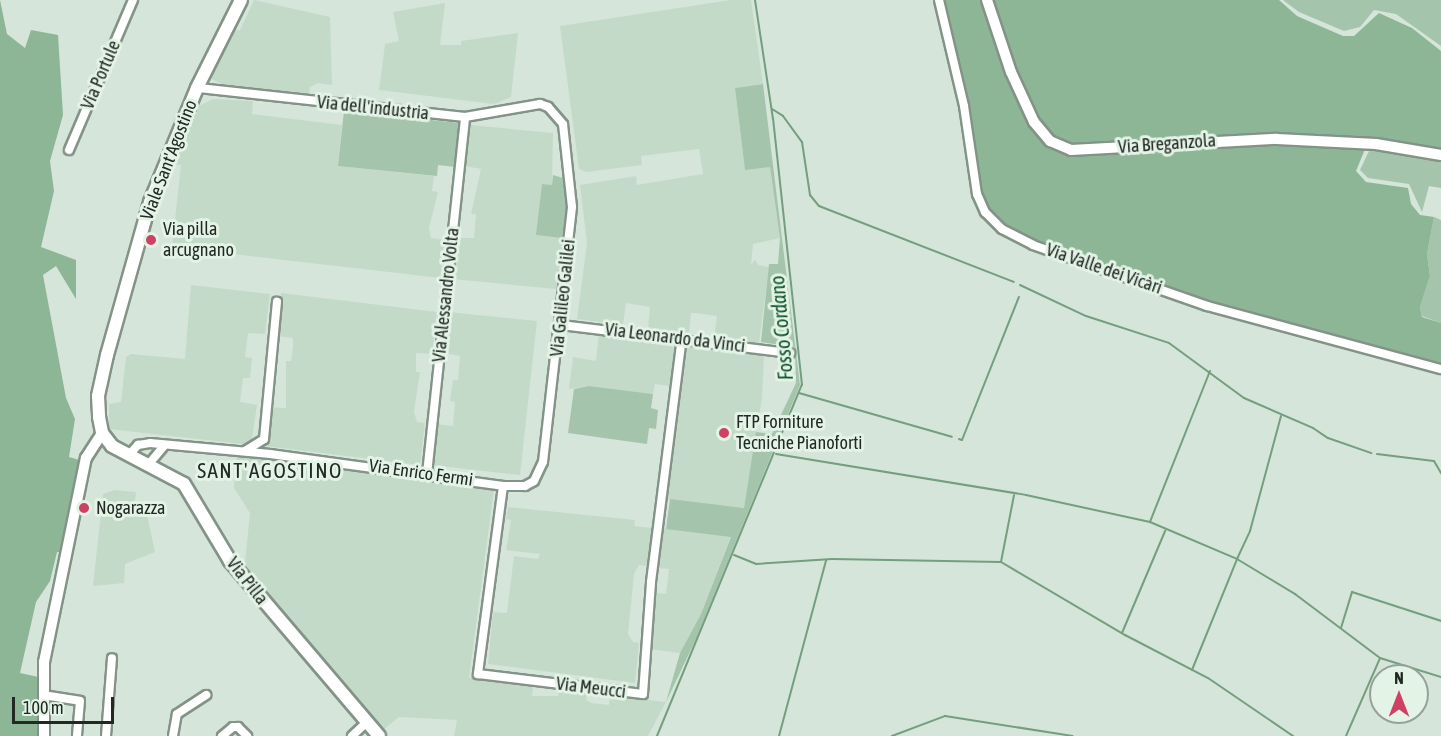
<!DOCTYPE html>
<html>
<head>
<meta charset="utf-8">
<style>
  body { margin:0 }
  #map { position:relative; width:1441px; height:736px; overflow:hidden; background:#d5e5d9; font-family:"Asap Condensed",sans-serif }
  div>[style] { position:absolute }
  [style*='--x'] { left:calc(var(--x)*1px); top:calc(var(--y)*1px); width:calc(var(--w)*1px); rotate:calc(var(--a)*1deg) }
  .built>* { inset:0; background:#c4dac8 }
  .green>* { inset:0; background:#a4c4ab }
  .forest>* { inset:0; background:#8cb695 }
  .stream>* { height:2px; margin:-1px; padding:0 1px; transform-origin:1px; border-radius:1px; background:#749e7e }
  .roads { filter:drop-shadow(2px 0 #849387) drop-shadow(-2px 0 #849387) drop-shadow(0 2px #849387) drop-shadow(0 -2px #849387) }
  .minor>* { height:8px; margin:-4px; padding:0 4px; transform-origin:4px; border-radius:4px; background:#fff }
  .tertiary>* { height:10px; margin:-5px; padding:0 5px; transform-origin:5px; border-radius:5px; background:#fff }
  .secondary>* { height:12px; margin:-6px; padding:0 6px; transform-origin:6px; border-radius:6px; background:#fff }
  .dots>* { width:16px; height:16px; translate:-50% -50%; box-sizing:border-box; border:3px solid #e3f3e6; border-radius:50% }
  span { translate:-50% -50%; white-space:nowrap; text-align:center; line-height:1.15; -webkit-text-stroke:6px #e3f3e6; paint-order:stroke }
  .street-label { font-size:18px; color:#222823 }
  .poi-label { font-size:18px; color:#222823 }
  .left { translate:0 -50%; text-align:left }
  .water-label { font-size:20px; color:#0c5128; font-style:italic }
  .quarter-label { font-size:21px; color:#222823; letter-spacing:1.5px }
  .north { position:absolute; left:1369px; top:664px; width:60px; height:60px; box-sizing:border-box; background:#e3f3e6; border:2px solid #96a298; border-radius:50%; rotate:0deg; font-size:16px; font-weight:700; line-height:24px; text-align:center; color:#222823 }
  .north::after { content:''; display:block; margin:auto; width:21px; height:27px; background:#cf4064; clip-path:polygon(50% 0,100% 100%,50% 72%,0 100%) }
  .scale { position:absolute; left:12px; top:697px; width:102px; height:27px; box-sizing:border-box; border:3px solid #222823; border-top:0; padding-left:8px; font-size:18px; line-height:21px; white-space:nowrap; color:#222823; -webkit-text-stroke:4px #e3f3e6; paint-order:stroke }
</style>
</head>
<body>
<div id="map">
  <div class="built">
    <div style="clip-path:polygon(254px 0,330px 17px,332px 85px,318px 83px,310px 87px,309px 94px,221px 84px,212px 79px,211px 72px,231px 31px,240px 30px)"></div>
    <div style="clip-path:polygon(731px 0,751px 0,763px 84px,735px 88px,745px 169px,770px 167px,780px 238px,753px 244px,751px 265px,755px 260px,758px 265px,769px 267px,759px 343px,714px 338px,717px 316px,696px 313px,691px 313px,689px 334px,648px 329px,650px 307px,626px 303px,623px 325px,577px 319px,587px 243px,580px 185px,636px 176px,637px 185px,703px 174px,699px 149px,641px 156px,642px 165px,586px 172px,579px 169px,560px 26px)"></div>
    <div style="clip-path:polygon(445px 3px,440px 45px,461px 45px,461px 41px,518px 33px,511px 97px,494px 104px,379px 90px,385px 44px,399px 41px,393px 12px)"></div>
    <div style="clip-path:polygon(213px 99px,253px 101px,252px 114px,342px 125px,338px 166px,434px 176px,432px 191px,438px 192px,429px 228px,431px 238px,445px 240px,441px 278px,172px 247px,181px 165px,173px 164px,197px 107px)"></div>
    <div style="clip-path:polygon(470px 125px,553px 133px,552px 185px,542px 184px,537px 235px,562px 238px,556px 289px,452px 279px,456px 238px,474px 238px,476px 214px,471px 214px,481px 169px,465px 166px)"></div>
    <div style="clip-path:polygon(191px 285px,270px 294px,265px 334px,248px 333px,245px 357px,252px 358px,250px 378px,243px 378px,240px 402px,257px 405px,251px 445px,109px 429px,109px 404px,121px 402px,126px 357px,131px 354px,185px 359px)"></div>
    <div style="clip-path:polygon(281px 293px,437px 312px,432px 354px,416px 353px,416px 372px,420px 372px,414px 412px,417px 422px,425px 423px,420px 465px,265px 446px,268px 407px,286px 408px,286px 361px,291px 361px,293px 347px,293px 338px,277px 336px)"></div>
    <div style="clip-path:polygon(448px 312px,537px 321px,520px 475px,431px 465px,436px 424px,453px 426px,455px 402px,450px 401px,451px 392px,453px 380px,458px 380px,460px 356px,444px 353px)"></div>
    <div style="clip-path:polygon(599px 333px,670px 342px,674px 350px,670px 386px,655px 384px,653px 394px,589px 386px,569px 389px,573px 357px,596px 361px)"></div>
    <div style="clip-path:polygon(685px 345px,764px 356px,762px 398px,744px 508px,666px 499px)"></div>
    <div style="clip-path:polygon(237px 456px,494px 489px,469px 678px,533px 686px,532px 696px,558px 696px,559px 687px,587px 690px,586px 700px,591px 703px,609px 705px,610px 696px,666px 702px,648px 736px,454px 736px,457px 720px,399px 717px,384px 729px,244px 572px,250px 513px,234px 488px)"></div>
    <div style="clip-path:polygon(115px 490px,136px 492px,134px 509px,146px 511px,155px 552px,125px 564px,124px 583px,93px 586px,103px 494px)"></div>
    <div style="clip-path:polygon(508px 507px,635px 520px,634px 526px,652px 528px,648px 566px,639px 565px,634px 574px,628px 634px,633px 642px,639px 643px,635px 683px,488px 664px,493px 612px,507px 613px,514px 556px,538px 559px,540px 554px,506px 550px,511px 520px,506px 519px)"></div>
    <div style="clip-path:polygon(662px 528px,731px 536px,701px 614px,680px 653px,649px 649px,655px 593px,666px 594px,669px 569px,658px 568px)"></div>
  </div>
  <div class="green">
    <div style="clip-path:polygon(1283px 0,1441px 0,1441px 46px,1396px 14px,1374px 10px,1360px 27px,1344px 31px,1299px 12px)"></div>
    <div style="clip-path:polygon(763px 84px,800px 385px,696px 639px,666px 702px,680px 653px,701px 614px,731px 537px,666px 529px,670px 499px,744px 508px,756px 432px,772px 434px,796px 383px,795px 347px,761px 342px,769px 264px,778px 264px,780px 238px,770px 167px,745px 170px,735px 88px)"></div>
    <div style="clip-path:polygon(344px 111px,460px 123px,456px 167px,438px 165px,437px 176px,338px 166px)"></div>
    <div style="clip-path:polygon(1370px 149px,1441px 161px,1441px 188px,1429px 186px,1422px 212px,1409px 184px,1368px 178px,1360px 170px)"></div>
    <div style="clip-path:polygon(553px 175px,566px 179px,568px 196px,562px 238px,536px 235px,542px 184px,552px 185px)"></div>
    <div style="clip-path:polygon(1434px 217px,1441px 220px,1441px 323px,1422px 316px,1420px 307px,1430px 276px,1427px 254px)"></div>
    <div style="clip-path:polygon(589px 386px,653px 394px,651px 408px,658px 410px,656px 429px,649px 428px,647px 444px,568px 433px,574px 389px)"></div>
  </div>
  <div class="forest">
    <div style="clip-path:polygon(0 0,7px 34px,25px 48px,31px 30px,58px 35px,63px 115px,50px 161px,54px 191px,41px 247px,76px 260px,76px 299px,56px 266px,43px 275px,66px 398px,75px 419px,69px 457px,83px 461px,67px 553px,57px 552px,50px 581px,36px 602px,20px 673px,43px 678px,42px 736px,0 736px)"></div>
    <div style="clip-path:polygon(944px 0,1279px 0,1297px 16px,1343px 36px,1354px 36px,1379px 13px,1412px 28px,1441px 51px,1441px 148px,1370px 137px,1356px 171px,1366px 182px,1408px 188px,1411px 204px,1420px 215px,1434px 217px,1427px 254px,1430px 276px,1420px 307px,1422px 317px,1441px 323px,1441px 365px,1209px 302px,1034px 242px,1004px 226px,989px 210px,981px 192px,968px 105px)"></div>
  </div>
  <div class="stream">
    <div style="--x:772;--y:109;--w:13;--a:32"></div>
    <div style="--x:783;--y:116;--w:32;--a:54"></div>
    <div style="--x:802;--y:142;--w:54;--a:81.4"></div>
    <div style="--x:810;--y:195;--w:14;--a:51"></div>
    <div style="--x:819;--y:206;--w:209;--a:21.3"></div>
    <div style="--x:1020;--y:285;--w:73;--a:25.2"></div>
    <div style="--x:1086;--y:316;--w:87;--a:18"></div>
    <div style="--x:1169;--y:343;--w:93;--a:36.3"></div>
    <div style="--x:1244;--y:398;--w:75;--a:23.5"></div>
    <div style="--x:1313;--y:428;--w:18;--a:34"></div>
    <div style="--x:1328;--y:438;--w:46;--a:19.2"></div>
    <div style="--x:1210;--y:371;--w:162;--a:111.7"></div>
    <div style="--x:1150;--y:522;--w:95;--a:23"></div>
    <div style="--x:1237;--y:559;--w:31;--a:-65"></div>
    <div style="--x:1250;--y:531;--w:119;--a:-74.9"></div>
    <div style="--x:799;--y:393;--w:159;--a:16"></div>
    <div style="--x:959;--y:439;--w:3;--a:18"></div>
    <div style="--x:962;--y:440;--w:154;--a:-68.3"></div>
    <div style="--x:776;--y:454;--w:253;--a:9.3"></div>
    <div style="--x:1026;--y:495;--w:127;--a:12.3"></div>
    <div style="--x:1377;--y:454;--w:57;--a:7"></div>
    <div style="--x:1434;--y:461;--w:14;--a:60"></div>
    <div style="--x:734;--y:555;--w:24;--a:22"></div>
    <div style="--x:756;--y:564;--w:76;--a:-3.8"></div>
    <div style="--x:832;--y:559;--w:169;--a:1"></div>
    <div style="--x:1001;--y:562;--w:144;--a:30.5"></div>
    <div style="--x:1125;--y:635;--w:93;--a:27.4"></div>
    <div style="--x:1208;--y:678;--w:103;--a:34.3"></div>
    <div style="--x:1001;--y:562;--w:68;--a:-79"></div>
    <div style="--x:1341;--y:628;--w:38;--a:-73"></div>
    <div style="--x:1352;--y:592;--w:94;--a:18"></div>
    <div style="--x:1122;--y:633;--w:111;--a:-67.1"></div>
    <div style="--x:1192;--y:670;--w:120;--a:-67.9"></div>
    <div style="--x:1237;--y:559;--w:68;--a:31.1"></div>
    <div style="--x:1295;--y:594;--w:106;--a:37"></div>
    <div style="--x:657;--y:736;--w:380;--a:-67.6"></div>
    <div style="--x:802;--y:385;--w:268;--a:-96.2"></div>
    <div style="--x:773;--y:119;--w:120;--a:-98.6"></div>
    <div style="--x:779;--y:736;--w:182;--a:-75"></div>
    <div style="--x:892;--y:736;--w:57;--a:-20.7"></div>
    <div style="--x:945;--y:716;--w:129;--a:8.9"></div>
    <div style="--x:1346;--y:736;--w:85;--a:-66.4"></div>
    <div style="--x:1380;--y:658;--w:64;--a:17.3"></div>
  </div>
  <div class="roads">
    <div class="minor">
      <div style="--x:939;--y:0;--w:109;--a:76.7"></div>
      <div style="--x:964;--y:106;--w:89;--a:81.6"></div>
      <div style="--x:977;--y:194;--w:20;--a:66"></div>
      <div style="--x:985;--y:212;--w:24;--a:45"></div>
      <div style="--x:1002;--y:229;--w:35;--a:27"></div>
      <div style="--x:1033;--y:245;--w:184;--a:19.3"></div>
      <div style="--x:1207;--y:306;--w:242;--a:15.1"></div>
      <div style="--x:69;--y:150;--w:163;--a:-66.9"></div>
      <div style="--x:561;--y:325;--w:231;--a:7"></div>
      <div style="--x:245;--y:451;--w:22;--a:-32"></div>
      <div style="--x:264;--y:439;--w:138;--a:-84.6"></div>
      <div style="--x:128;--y:456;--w:15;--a:-48"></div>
      <div style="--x:138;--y:445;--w:12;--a:-9"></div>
      <div style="--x:150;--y:443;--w:121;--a:5.2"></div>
      <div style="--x:270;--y:454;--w:235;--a:7.8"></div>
      <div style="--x:503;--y:486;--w:22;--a:0"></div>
      <div style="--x:525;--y:486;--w:10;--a:-29"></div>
      <div style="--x:534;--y:481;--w:21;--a:-65"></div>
      <div style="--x:543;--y:462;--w:257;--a:-83.5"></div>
      <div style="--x:572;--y:207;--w:83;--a:-96.2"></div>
      <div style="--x:563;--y:124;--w:23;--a:-131"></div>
      <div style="--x:548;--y:107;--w:9;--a:-159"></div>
      <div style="--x:540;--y:104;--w:76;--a:170.2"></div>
      <div style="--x:465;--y:117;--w:270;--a:-173.8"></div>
      <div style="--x:148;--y:465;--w:26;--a:-50"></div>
      <div style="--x:427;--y:474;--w:359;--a:-83.9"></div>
      <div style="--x:503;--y:486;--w:190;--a:97.6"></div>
      <div style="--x:478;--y:674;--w:166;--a:6.9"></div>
      <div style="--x:643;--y:694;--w:112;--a:-85.9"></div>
      <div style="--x:651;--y:582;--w:246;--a:-82.8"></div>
      <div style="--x:43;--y:695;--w:37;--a:9"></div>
      <div style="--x:80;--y:701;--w:35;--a:95"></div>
      <div style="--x:106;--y:736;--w:78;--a:-85.6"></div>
      <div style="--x:173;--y:736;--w:22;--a:-80"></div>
      <div style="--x:177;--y:714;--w:35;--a:-33"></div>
      <div style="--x:222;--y:736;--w:14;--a:-39"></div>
      <div style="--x:233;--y:727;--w:5;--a:0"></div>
      <div style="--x:238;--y:727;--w:13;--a:45"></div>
      <div style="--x:352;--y:736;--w:21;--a:-43"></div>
    </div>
    <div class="tertiary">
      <div style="--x:987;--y:0;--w:76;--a:71.6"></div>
      <div style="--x:1011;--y:72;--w:55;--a:65.3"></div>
      <div style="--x:1034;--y:122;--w:25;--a:50"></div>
      <div style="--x:1050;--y:141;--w:23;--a:23"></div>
      <div style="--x:1071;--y:150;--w:206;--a:-3.1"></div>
      <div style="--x:1277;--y:139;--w:99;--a:2.9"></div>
      <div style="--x:1376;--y:144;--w:66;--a:9.6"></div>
      <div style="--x:44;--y:736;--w:74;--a:-90"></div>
      <div style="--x:44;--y:662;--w:208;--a:-78.4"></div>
      <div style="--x:86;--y:458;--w:30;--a:-57"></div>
    </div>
    <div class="secondary">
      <div style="--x:241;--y:0;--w:98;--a:116.6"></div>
      <div style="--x:197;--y:88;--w:123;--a:112.4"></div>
      <div style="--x:150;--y:202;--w:159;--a:105.7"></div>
      <div style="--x:107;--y:355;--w:42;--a:102.4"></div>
      <div style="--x:98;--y:396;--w:21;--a:87"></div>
      <div style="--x:99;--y:417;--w:16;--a:79"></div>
      <div style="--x:102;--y:433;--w:16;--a:52"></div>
      <div style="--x:112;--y:446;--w:81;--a:27.8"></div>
      <div style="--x:184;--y:484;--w:90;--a:59.1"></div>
      <div style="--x:230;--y:561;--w:230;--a:49.6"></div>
    </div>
  </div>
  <div class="dots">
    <div style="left:151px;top:240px;background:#cf4064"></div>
    <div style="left:724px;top:433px;background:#cf4064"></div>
    <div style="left:84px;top:508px;background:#cf4064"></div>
  </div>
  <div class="street-label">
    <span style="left:101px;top:75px;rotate:-67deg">Via Portule</span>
    <span style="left:373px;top:108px;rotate:6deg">Via dell'industria</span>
    <span style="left:1167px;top:144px;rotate:-4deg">Via Breganzola</span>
    <span style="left:169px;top:160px;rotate:-69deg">Viale Sant'Agostino</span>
    <span style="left:1104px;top:269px;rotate:19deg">Via Valle dei Vicàri</span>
    <span style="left:446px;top:295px;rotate:-84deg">Via Alessandro Volta</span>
    <span style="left:563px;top:298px;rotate:-84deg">Via Galileo Galilei</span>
    <span style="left:675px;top:338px;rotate:7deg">Via Leonardo da Vinci</span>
    <span style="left:421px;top:473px;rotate:8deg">Via Enrico Fermi</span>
    <span style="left:247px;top:581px;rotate:52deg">Via Pilla</span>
    <span style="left:591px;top:688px;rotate:7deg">Via Meucci</span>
  </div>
  <div class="poi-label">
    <span class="left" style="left:163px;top:240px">Via pilla<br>arcugnano</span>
    <span class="left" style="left:736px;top:433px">FTP Forniture<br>Tecniche Pianoforti</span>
    <span class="left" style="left:96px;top:508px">Nogarazza</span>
  </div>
  <div class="water-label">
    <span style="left:781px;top:328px;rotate:-95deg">Fosso Cordano</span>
  </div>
  <div class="quarter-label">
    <span style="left:270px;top:470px">SANT'AGOSTINO</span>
  </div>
  <div class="north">N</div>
  <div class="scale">100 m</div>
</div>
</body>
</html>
